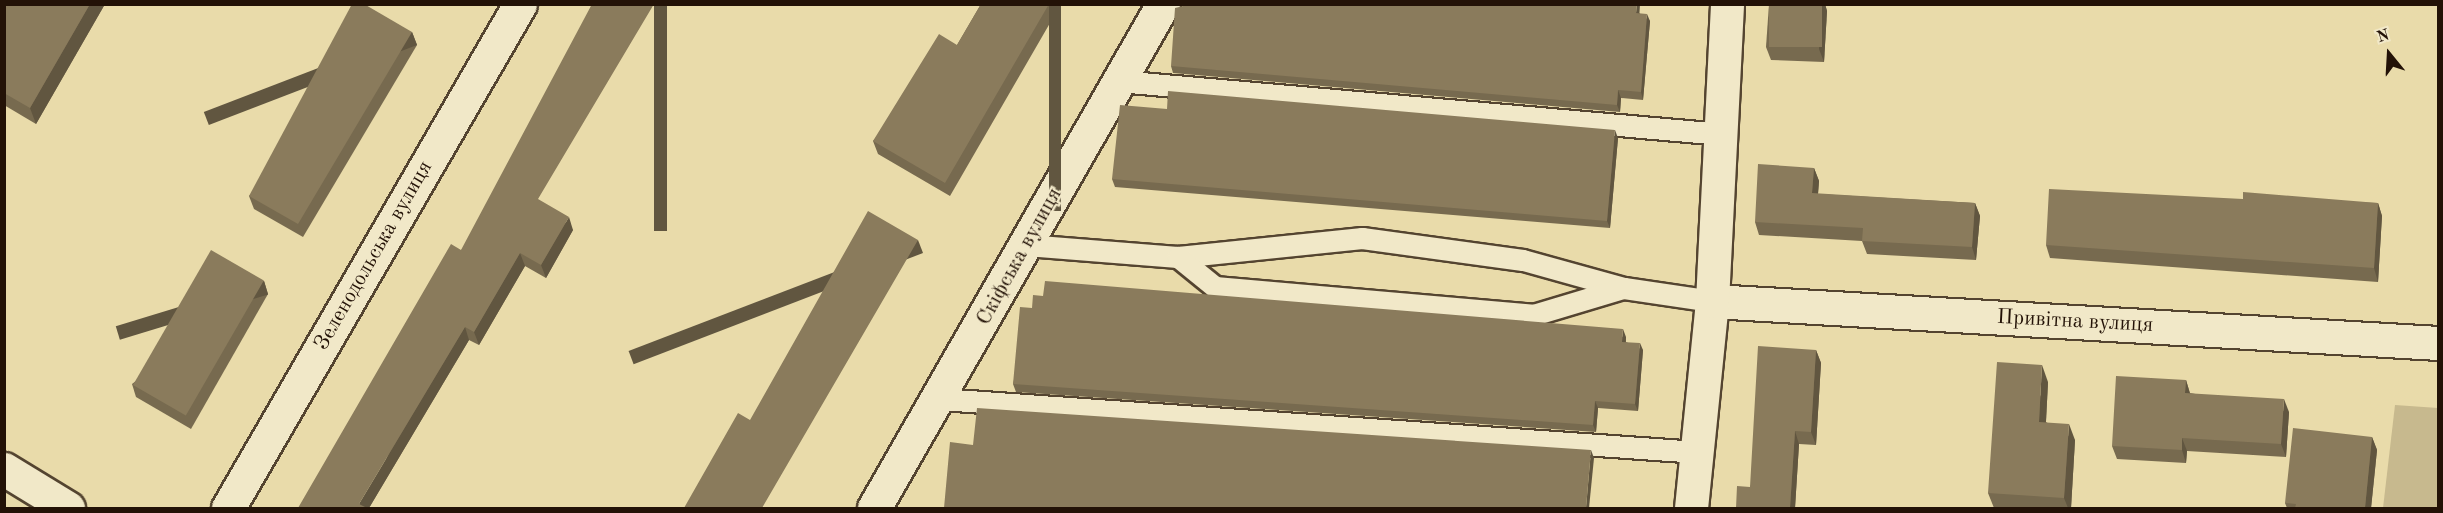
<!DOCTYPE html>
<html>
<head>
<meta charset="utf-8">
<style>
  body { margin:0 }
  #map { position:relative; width:2443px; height:513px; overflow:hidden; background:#e9dbaa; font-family:"Old Standard TT",serif }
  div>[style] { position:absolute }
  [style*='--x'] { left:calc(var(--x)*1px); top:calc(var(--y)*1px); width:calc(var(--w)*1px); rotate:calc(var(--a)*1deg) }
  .green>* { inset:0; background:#c7b98e }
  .roads { filter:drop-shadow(2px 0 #544430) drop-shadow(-2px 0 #544430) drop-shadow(0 2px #544430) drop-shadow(0 -2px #544430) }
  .service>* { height:21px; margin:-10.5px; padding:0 10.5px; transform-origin:10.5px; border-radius:10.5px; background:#f1e8c8 }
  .minor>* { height:33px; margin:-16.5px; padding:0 16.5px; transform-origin:16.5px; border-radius:16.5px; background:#f1e8c8 }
  .tertiary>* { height:33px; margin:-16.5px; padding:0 16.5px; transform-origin:16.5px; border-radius:16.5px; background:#f1e8c8 }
  .wall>* { inset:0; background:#776a4f }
  .shaded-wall>* { inset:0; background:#615640; transform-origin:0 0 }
  .building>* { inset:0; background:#8a7b5c; transform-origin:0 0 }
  span { translate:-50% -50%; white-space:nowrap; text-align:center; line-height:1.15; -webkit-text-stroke:4.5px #f1e8c8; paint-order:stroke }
  .street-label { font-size:21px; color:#231207 }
  .frame { position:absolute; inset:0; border:6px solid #231207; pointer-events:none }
  .north { position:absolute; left:2359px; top:24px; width:60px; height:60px; -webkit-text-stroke:4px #f1e8c8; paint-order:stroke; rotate:342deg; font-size:16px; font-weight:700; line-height:24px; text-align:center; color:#231207 }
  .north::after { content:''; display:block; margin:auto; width:21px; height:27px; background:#231207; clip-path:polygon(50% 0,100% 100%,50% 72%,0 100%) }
</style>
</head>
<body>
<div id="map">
  <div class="green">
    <div style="clip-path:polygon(2395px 405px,2438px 408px,2438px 508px,2383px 508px)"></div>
  </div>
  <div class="roads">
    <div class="service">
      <div style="--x:1118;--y:81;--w:605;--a:5.02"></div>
      <div style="--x:1026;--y:245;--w:152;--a:4.5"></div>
      <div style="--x:1178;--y:257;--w:185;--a:-5.9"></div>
      <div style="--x:1362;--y:238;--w:162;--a:7.8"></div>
      <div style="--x:1523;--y:260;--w:105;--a:15.5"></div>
      <div style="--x:1624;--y:288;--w:89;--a:8.4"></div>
      <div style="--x:1178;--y:257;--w:48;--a:39"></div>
      <div style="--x:1215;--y:287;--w:319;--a:5"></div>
      <div style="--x:1533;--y:315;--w:94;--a:-16.7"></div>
      <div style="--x:940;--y:399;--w:759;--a:4"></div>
    </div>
    <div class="minor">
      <div style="--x:1712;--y:301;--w:727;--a:3.31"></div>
      <div style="--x:228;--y:508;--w:582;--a:-59.91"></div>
      <div style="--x:874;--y:508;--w:581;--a:-60.17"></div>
      <div style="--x:1691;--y:508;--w:208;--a:-84.2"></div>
      <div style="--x:1712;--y:301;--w:297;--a:-87.1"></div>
    </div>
    <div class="tertiary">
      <div style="--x:4;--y:469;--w:75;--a:31.4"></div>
    </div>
  </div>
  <div class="wall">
    <div style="clip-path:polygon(4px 4px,105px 4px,36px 124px,4px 105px)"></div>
    <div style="clip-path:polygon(981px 4px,1061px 4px,950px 196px,878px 154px,873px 141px,957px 45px)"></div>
    <div style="clip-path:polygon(1769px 4px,1825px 4px,1827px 11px,1824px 62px,1771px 60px,1766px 47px)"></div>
    <div style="clip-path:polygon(1639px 13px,1650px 21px,1643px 100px,1621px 98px,1620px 112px,1173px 73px,1171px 66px)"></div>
    <div style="clip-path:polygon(412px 32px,417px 45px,303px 237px,254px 209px,249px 196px)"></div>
    <div style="clip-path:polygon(1167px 109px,1618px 138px,1610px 228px,1115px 187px,1112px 179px)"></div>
    <div style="clip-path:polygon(1814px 168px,1819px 181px,1818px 194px,1975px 203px,1980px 216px,1976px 260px,1867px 254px,1862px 241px,1759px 235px,1755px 222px)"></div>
    <div style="clip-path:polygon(2243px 199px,2378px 203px,2382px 216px,2378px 282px,2050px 258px,2046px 245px)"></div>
    <div style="clip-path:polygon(547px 205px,573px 230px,546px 278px,525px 266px,479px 345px,469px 340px,369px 508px,461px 250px)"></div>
    <div style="clip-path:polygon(264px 281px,268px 294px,191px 429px,136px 397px,132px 384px)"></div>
    <div style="clip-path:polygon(1032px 308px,1626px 337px,1626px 342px,1643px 350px,1638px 411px,1598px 408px,1596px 432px,1016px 392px,1013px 384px)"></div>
    <div style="clip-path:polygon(1816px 350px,1821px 363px,1816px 445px,1799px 444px,1795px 508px,1736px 508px,1750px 487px)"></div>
    <div style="clip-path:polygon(2186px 380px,2190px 393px,2289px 412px,2286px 457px,2187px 451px,2186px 463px,2117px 459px,2112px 446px)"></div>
    <div style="clip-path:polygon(2048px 382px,2046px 422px,2075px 440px,2071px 508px,1994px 508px,1988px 493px)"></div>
    <div style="clip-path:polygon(2372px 437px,2377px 450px,2371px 508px,2287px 508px,2285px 503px)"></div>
  </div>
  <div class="shaded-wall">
    <div style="clip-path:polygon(90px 4px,105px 4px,36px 124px,30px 108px)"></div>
    <div style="left:654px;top:4px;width:13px;height:227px"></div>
    <div style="left:1049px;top:4px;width:12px;height:207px"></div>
    <div style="clip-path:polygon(1637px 4px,1640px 4px,1639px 20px,1636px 13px)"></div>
    <div style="clip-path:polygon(1822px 4px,1825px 4px,1827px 11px,1824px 62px,1819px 49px)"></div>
    <div style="clip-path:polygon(1647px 14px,1650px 21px,1643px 100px,1641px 92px)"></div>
    <div style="left:412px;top:32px;width:14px;height:223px;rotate:69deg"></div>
    <div style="clip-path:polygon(1618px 90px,1621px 98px,1620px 112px,1617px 105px)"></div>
    <div style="clip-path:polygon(1615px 130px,1618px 138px,1610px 228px,1607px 221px)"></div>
    <div style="clip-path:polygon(1814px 168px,1819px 181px,1817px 206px,1812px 193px)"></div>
    <div style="clip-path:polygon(1975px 203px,1980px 216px,1976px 260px,1972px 247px)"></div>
    <div style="clip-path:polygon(2378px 203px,2382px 216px,2378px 282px,2374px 268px)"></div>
    <div style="clip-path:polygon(569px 217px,573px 230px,546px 278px,541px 265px)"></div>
    <div style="left:918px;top:240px;width:14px;height:310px;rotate:69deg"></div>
    <div style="clip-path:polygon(520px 253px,525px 266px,479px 345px,474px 332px)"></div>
    <div style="left:264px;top:281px;width:14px;height:155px;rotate:73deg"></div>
    <div style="clip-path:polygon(465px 327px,469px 340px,369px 508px,361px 508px,359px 504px)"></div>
    <div style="clip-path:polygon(1623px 329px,1626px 337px,1625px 349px,1622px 342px)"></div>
    <div style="clip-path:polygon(1640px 343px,1643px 350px,1638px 411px,1635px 404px)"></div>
    <div style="clip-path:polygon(1816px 350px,1821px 363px,1816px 445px,1811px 432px)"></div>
    <div style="clip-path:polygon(2042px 365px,2048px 382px,2045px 439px,2039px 422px)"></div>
    <div style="clip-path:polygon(2186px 380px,2190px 394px,2185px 393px)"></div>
    <div style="clip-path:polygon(2284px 399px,2289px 412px,2286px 457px,2281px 444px)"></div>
    <div style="clip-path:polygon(1595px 401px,1598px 408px,1596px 432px,1593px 425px)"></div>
    <div style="clip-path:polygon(2069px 424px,2075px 440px,2071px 508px,2068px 508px,2064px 498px)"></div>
    <div style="clip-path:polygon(1795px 431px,1799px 444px,1795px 508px,1790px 508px)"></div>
    <div style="clip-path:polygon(2372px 437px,2377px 450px,2371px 508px,2365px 508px)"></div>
    <div style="clip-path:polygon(2182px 438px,2187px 451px,2186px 463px,2182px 450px)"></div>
    <div style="clip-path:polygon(1591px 450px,1594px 458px,1589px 508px,1586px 508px)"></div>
  </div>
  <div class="building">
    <div style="clip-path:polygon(4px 4px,90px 4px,30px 108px,4px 93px)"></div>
    <div style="clip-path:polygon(352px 4px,364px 4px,412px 32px,298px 224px,249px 196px)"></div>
    <div style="clip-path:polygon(592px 4px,654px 4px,538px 199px,569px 217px,541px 265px,520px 253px,474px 332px,465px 327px,359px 504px,367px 508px,298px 508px,451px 244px,461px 250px)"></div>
    <div style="clip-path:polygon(981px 4px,1049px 4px,945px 183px,873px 141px,939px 34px,957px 45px)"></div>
    <div style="clip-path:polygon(1192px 4px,1637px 4px,1636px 13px,1647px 14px,1641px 92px,1618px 90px,1617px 105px,1171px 66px,1175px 8px)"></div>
    <div style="left:1769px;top:4px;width:53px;height:43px"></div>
    <div style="clip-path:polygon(1168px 91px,1615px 130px,1607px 221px,1112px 179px,1120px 105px,1167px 109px)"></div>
    <div style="clip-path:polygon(1758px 164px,1814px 168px,1812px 193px,1975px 203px,1972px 247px,1862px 241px,1863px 228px,1755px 222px)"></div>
    <div style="clip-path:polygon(2049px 189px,2243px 199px,2243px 192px,2378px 203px,2374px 268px,2046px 245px)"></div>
    <div style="clip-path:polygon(868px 211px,918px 240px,762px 508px,684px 508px,738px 413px,750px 420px)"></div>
    <div style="left:211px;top:250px;width:61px;height:156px;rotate:30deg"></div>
    <div style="clip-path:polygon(1045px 281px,1623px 329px,1622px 342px,1640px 343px,1635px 404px,1595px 401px,1593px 425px,1013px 384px,1020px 307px,1032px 308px,1033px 295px,1043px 296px)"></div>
    <div style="clip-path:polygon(1758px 346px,1816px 350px,1811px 432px,1795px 431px,1790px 508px,1736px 508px,1737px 486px,1750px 487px)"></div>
    <div style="clip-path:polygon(1997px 362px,2042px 365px,2039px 422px,2069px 424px,2064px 498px,1988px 493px)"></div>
    <div style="clip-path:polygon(2116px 376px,2186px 380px,2185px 393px,2284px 399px,2281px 444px,2182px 438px,2182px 450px,2112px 446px)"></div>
    <div style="clip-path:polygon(977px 408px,1591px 450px,1586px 508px,944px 508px,950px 442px,973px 445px)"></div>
    <div style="clip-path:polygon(2293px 428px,2372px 437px,2365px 508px,2295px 508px,2296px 504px,2285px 503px)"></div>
  </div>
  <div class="street-label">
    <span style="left:374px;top:256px;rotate:-60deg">Зеленодольська вулиця</span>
    <span style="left:1020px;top:257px;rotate:-61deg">Скіфська вулиця</span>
    <span style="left:2075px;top:322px;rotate:3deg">Привітна вулиця</span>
  </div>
  <div class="frame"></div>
  <div class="north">N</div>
</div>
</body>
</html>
